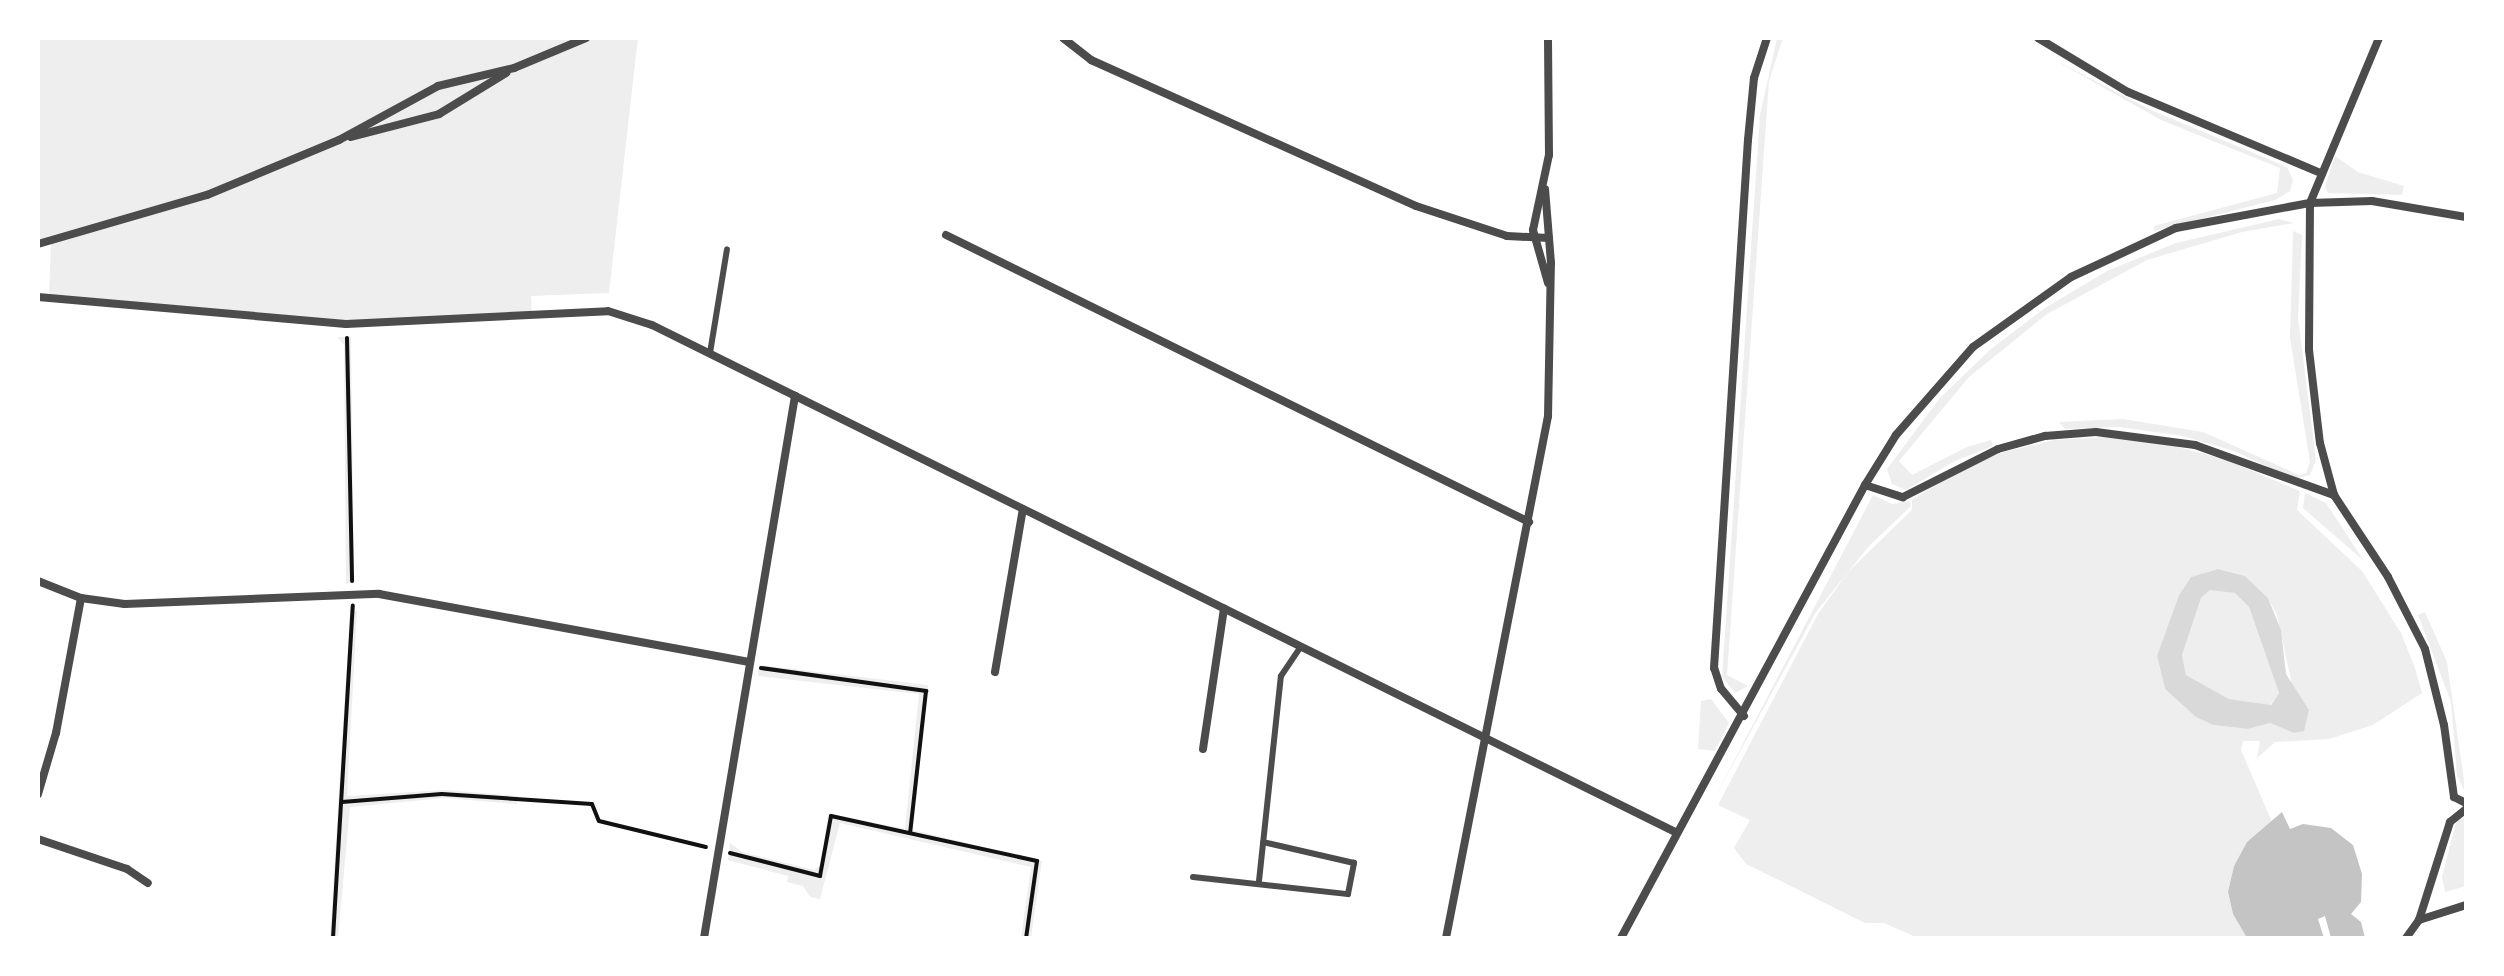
<!DOCTYPE html>
<html>
<head>
<meta charset="utf-8">
<style>
  body { margin:0 }
  #map { position:relative; width:2504px; height:976px; overflow:hidden; background:#fff; font-family:"Roboto Serif",serif }
  div>[style] { position:absolute }
  [style*='--x'] { left:calc(var(--x)*1px); top:calc(var(--y)*1px); width:calc(var(--w)*1px); rotate:calc(var(--a)*1deg) }
  .green>* { inset:0; background:#eee }
  .water>* { inset:0; background:#d9d9d9 }
  .building>* { inset:0; background:#c4c4c4 }
  .path>* { height:4px; margin:-2px; padding:0 2px; transform-origin:2px; border-radius:2px; background:#111 }
  .service>* { height:6px; margin:-3px; padding:0 3px; transform-origin:3px; border-radius:3px; background:#4c4c4c }
  .minor>* { height:8px; margin:-4px; padding:0 4px; transform-origin:4px; border-radius:4px; background:#4c4c4c }
  span { translate:-50% -50%; white-space:nowrap; text-align:center; line-height:1.15; -webkit-text-stroke:6px #fff; paint-order:stroke }
  .frame { position:absolute; inset:0; border:40px solid #fff; pointer-events:none }
</style>
</head>
<body>
<div id="map">
  <div class="green">
    <div style="clip-path:polygon(38px 38px,638px 38px,609px 293px,531px 296px,532px 315px,346px 324px,49px 297px,51px 241px,38px 244px)"></div>
    <div style="clip-path:polygon(1777px 38px,1783px 38px,1769px 81px,1727px 675px,1748px 686px,1735px 693px,1722px 677px,1760px 115px)"></div>
    <div style="clip-path:polygon(2051px 58px,2151px 110px,2287px 167px,2293px 180px,2290px 191px,2275px 200px,2154px 231px,2154px 226px,2277px 193px,2280px 168px,2161px 120px)"></div>
    <div style="clip-path:polygon(2335px 156px,2358px 172px,2404px 186px,2402px 195px,2328px 193px,2325px 187px)"></div>
    <div style="clip-path:polygon(2279px 219px,2294px 223px,2242px 232px,2147px 260px,2047px 314px,1969px 377px,1899px 461px,1912px 475px,1967px 447px,1991px 440px,1993px 446px,1955px 461px,1906px 490px,1892px 484px,1887px 469px,1940px 398px,1991px 349px,2045px 308px,2107px 271px,2176px 243px)"></div>
    <div style="clip-path:polygon(2293px 231px,2302px 235px,2298px 318px,2316px 460px,2310px 475px,2294px 479px,2234px 451px,2183px 436px,2119px 427px,2065px 429px,2059px 422px,2123px 419px,2203px 432px,2299px 475px,2306px 473px,2310px 462px,2290px 338px)"></div>
    <div style="clip-path:polygon(337px 337px,351px 337px,354px 582px,346px 584px,344px 345px)"></div>
    <div style="clip-path:polygon(evenodd,2106px 437px,2166px 444px,2224px 459px,2300px 491px,2297px 510px,2362px 571px,2401px 633px,2415px 668px,2422px 693px,2373px 725px,2329px 739px,2275px 742px,2257px 758px,2260px 741px,2243px 741px,2241px 750px,2272px 822px,2247px 842px,2234px 866px,2228px 893px,2233px 914px,2247px 938px,1918px 938px,1884px 923px,1865px 923px,1746px 864px,1734px 848px,1750px 820px,1718px 805px,1818px 614px,1848px 572px,1912px 510px,1912px 500px,1955px 472px,2004px 452px,2054px 440px,2106px 437px,2219px 569px,2245px 576px,2268px 598px,2277px 615px,2292px 685px,2294px 733px,2270px 723px,2248px 729px,2213px 725px,2196px 717px,2165px 689px,2157px 657px,2179px 595px,2191px 577px,2219px 569px)"></div>
    <div style="clip-path:polygon(2305px 493px,2326px 503px,2364px 561px,2303px 508px)"></div>
    <div style="clip-path:polygon(1873px 495px,1892px 504px,1909px 501px,1911px 506px,1869px 546px,1816px 612px,1713px 801px)"></div>
    <div style="clip-path:polygon(2211px 589px,2235px 593px,2249px 607px,2279px 693px,2270px 705px,2229px 699px,2186px 675px,2182px 655px,2201px 598px)"></div>
    <div style="clip-path:polygon(350px 611px,357px 611px,347px 796px,445px 790px,518px 796px,517px 804px,445px 798px,350px 807px,338px 938px,330px 938px)"></div>
    <div style="clip-path:polygon(2425px 612px,2447px 662px,2466px 794px,2457px 776px,2451px 702px,2418px 615px)"></div>
    <div style="clip-path:polygon(759px 665px,928px 685px,913px 830px,1042px 861px,1031px 938px,1021px 938px,1031px 867px,840px 823px,820px 899px,810px 897px,803px 886px,787px 882px,788px 876px,728px 860px,730px 843px,742px 852px,814px 870px,821px 865px,828px 813px,905px 829px,919px 694px,758px 676px)"></div>
    <div style="clip-path:polygon(1711px 699px,1729px 723px,1715px 751px,1698px 749px,1701px 701px)"></div>
    <div style="clip-path:polygon(2466px 816px,2466px 886px,2445px 892px,2442px 877px,2456px 822px)"></div>
  </div>
  <div class="water">
    <div style="clip-path:polygon(evenodd,2218px 569px,2245px 576px,2268px 598px,2281px 630px,2286px 674px,2309px 710px,2304px 731px,2294px 733px,2270px 723px,2248px 729px,2213px 725px,2196px 717px,2165px 689px,2157px 656px,2179px 595px,2191px 577px,2218px 569px,2210px 590px,2235px 593px,2249px 607px,2279px 693px,2271px 705px,2229px 699px,2186px 675px,2182px 655px,2201px 598px,2210px 590px)"></div>
  </div>
  <div class="building">
    <div style="clip-path:polygon(2282px 812px,2290px 829px,2303px 824px,2331px 828px,2353px 845px,2362px 874px,2361px 902px,2351px 914px,2361px 922px,2365px 938px,2331px 938px,2325px 916px,2318px 919px,2324px 938px,2247px 938px,2233px 914px,2228px 892px,2234px 866px,2247px 842px)"></div>
  </div>
  <div class="path">
    <div style="--x:347;--y:338;--w:243;--a:88.8"></div>
    <div style="--x:761;--y:668;--w:167;--a:7.9"></div>
    <div style="--x:926;--y:691;--w:143;--a:96.4"></div>
    <div style="--x:342;--y:802;--w:100;--a:-4.6"></div>
    <div style="--x:442;--y:794;--w:150;--a:3.8"></div>
    <div style="--x:592;--y:804;--w:18;--a:68"></div>
    <div style="--x:599;--y:821;--w:110;--a:13.7"></div>
    <div style="--x:730;--y:853;--w:93;--a:14.3"></div>
    <div style="--x:820;--y:876;--w:61;--a:-79.6"></div>
    <div style="--x:831;--y:816;--w:211;--a:12.3"></div>
    <div style="--x:1037;--y:861;--w:78;--a:98.1"></div>
    <div style="--x:333;--y:938;--w:333;--a:-86.6"></div>
  </div>
  <div class="service">
    <div style="--x:710;--y:353;--w:105;--a:-80.7"></div>
    <div style="--x:1193;--y:877;--w:156;--a:6.3"></div>
    <div style="--x:1348;--y:894;--w:32;--a:-79"></div>
    <div style="--x:1354;--y:863;--w:93;--a:-167"></div>
    <div style="--x:1259;--y:881;--w:206;--a:-83.9"></div>
    <div style="--x:1281;--y:676;--w:36;--a:-56"></div>
  </div>
  <div class="minor">
    <div style="--x:1063;--y:38;--w:36;--a:38"></div>
    <div style="--x:1091;--y:60;--w:356;--a:24.2"></div>
    <div style="--x:1416;--y:206;--w:96;--a:18.2"></div>
    <div style="--x:1507;--y:236;--w:42;--a:2.7"></div>
    <div style="--x:2038;--y:38;--w:105;--a:31"></div>
    <div style="--x:2128;--y:92;--w:206;--a:22.8"></div>
    <div style="--x:2379;--y:38;--w:179;--a:112.7"></div>
    <div style="--x:2310;--y:203;--w:147;--a:90.4"></div>
    <div style="--x:2309;--y:350;--w:94;--a:83.3"></div>
    <div style="--x:2320;--y:443;--w:54;--a:74.9"></div>
    <div style="--x:2334;--y:495;--w:98;--a:56.6"></div>
    <div style="--x:2388;--y:577;--w:81;--a:62.8"></div>
    <div style="--x:2425;--y:649;--w:78;--a:76"></div>
    <div style="--x:2444;--y:725;--w:73;--a:82.1"></div>
    <div style="--x:2454;--y:797;--w:13;--a:27"></div>
    <div style="--x:351;--y:137;--w:91;--a:-14.6"></div>
    <div style="--x:439;--y:114;--w:79;--a:-31.5"></div>
    <div style="--x:946;--y:235;--w:650;--a:26.21"></div>
    <div style="--x:38;--y:244;--w:176;--a:-16.2"></div>
    <div style="--x:207;--y:195;--w:143;--a:-22.6"></div>
    <div style="--x:339;--y:140;--w:113;--a:-28.6"></div>
    <div style="--x:438;--y:86;--w:78;--a:-13.3"></div>
    <div style="--x:514;--y:68;--w:78;--a:-22.6"></div>
    <div style="--x:1548;--y:283;--w:55;--a:-105.8"></div>
    <div style="--x:1533;--y:230;--w:77;--a:-78"></div>
    <div style="--x:1549;--y:155;--w:117;--a:-90.5"></div>
    <div style="--x:38;--y:297;--w:309;--a:5"></div>
    <div style="--x:346;--y:324;--w:262;--a:-2.8"></div>
    <div style="--x:608;--y:311;--w:46;--a:17.7"></div>
    <div style="--x:652;--y:325;--w:1144;--a:26.36"></div>
    <div style="--x:1865;--y:485;--w:40;--a:18"></div>
    <div style="--x:1903;--y:497;--w:106;--a:-26.8"></div>
    <div style="--x:1998;--y:449;--w:49;--a:-15.5"></div>
    <div style="--x:2045;--y:436;--w:51;--a:-4.5"></div>
    <div style="--x:2096;--y:432;--w:100;--a:7.5"></div>
    <div style="--x:2195;--y:445;--w:148;--a:19.8"></div>
    <div style="--x:38;--y:581;--w:46;--a:21.6"></div>
    <div style="--x:81;--y:598;--w:44;--a:7.8"></div>
    <div style="--x:125;--y:604;--w:254;--a:-2.3"></div>
    <div style="--x:379;--y:594;--w:375;--a:10.4"></div>
    <div style="--x:995;--y:672;--w:165;--a:-80.3"></div>
    <div style="--x:1744;--y:716;--w:35;--a:-130"></div>
    <div style="--x:1721;--y:689;--w:22;--a:-108"></div>
    <div style="--x:1714;--y:668;--w:529;--a:-86.32"></div>
    <div style="--x:1748;--y:140;--w:62;--a:-84.5"></div>
    <div style="--x:1754;--y:78;--w:42;--a:-72"></div>
    <div style="--x:1203;--y:749;--w:142;--a:-81.5"></div>
    <div style="--x:38;--y:794;--w:64;--a:-73.6"></div>
    <div style="--x:56;--y:733;--w:137;--a:-79.5"></div>
    <div style="--x:38;--y:839;--w:94;--a:18.6"></div>
    <div style="--x:127;--y:869;--w:25;--a:34"></div>
    <div style="--x:2419;--y:920;--w:103;--a:-72.4"></div>
    <div style="--x:2450;--y:822;--w:21;--a:-39"></div>
    <div style="--x:704;--y:938;--w:550;--a:-80.47"></div>
    <div style="--x:1446;--y:938;--w:532;--a:-78.94"></div>
    <div style="--x:1548;--y:416;--w:153;--a:-88.9"></div>
    <div style="--x:1551;--y:263;--w:74;--a:-94.6"></div>
    <div style="--x:1621;--y:938;--w:515;--a:-61.69"></div>
    <div style="--x:1865;--y:485;--w:59;--a:-58.2"></div>
    <div style="--x:1896;--y:435;--w:117;--a:-48.8"></div>
    <div style="--x:1973;--y:347;--w:120;--a:-35.5"></div>
    <div style="--x:2071;--y:277;--w:116;--a:-25"></div>
    <div style="--x:2176;--y:228;--w:136;--a:-10.6"></div>
    <div style="--x:2310;--y:203;--w:62;--a:-1.8"></div>
    <div style="--x:2372;--y:201;--w:95;--a:9.7"></div>
    <div style="--x:2406;--y:938;--w:22;--a:-54"></div>
    <div style="--x:2419;--y:920;--w:49;--a:-17.7"></div>
  </div>
  <div class="frame"></div>
</div>
</body>
</html>
